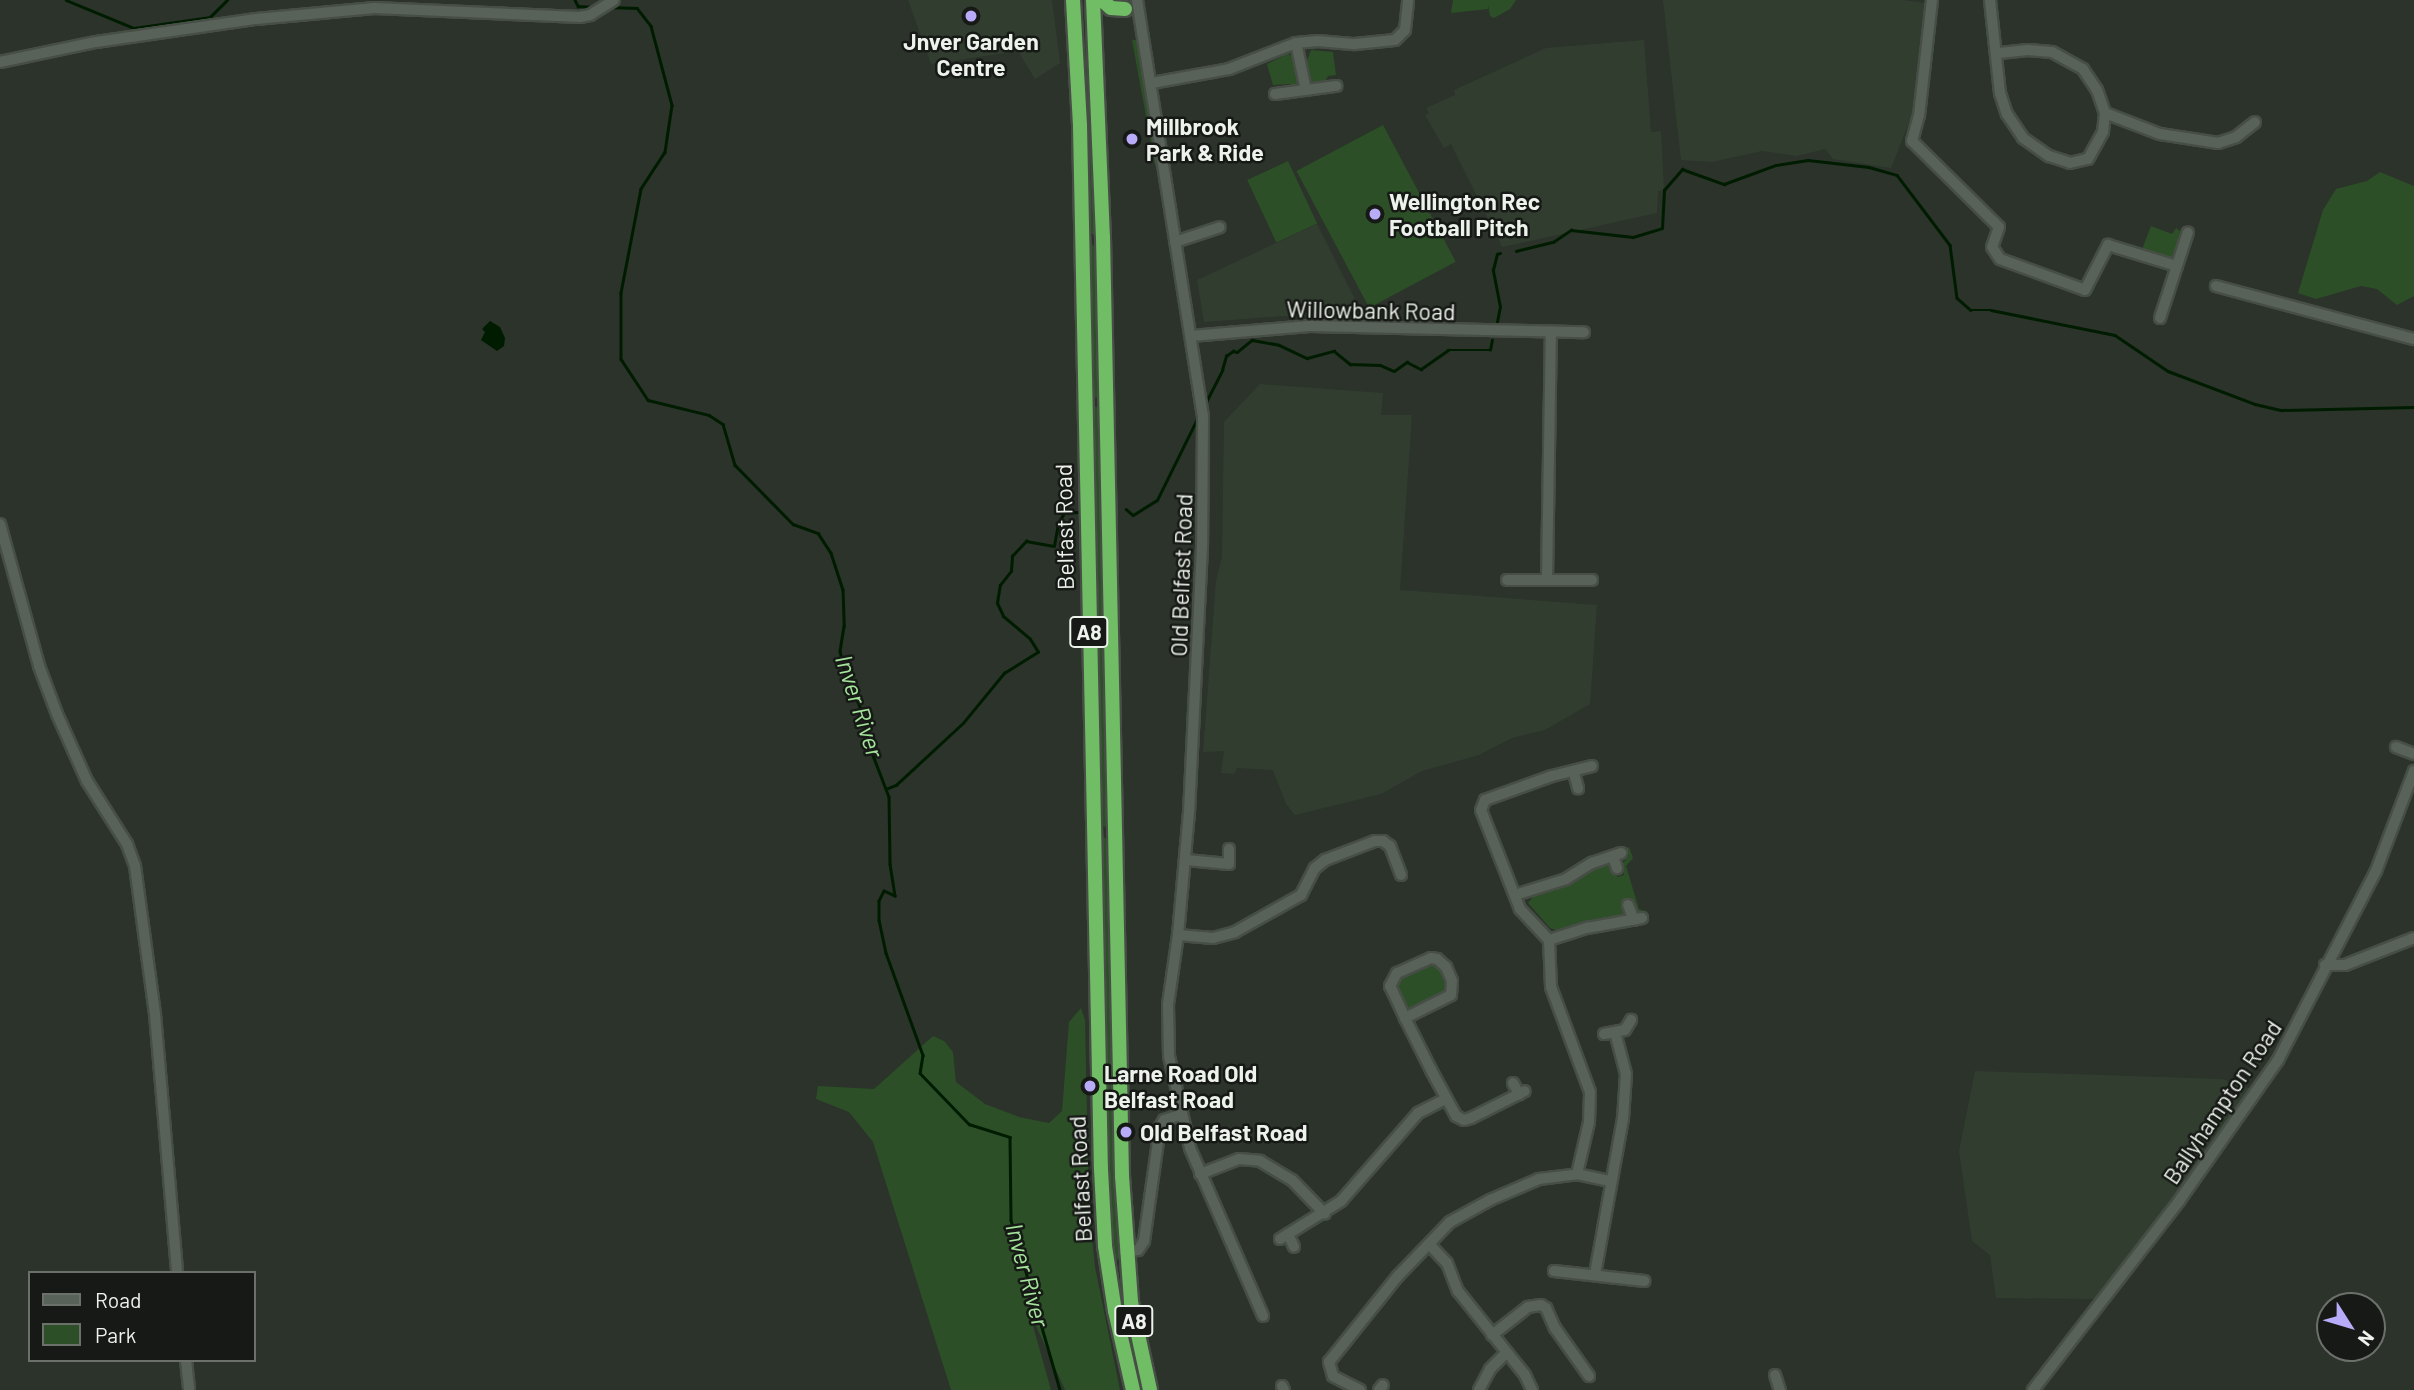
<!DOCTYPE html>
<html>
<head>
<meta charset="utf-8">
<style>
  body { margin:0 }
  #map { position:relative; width:2414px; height:1390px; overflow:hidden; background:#2b332a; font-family:Barlow,sans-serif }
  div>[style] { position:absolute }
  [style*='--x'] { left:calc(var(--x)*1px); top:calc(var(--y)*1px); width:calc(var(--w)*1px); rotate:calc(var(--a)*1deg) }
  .built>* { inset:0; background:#313e2f }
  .green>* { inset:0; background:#2c4f27; transform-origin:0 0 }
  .water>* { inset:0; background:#001c00 }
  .stream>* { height:2.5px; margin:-1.25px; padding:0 1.25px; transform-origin:1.25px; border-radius:1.25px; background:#001c00 }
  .roads { filter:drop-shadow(2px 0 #474e46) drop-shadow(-2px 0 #474e46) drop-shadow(0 2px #474e46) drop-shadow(0 -2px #474e46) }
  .minor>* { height:10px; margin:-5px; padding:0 5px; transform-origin:5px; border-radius:5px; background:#596258 }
  .highway>* { height:14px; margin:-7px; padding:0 7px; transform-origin:7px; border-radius:7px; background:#70bd65 }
  .dots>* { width:19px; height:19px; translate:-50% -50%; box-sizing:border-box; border:4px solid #161915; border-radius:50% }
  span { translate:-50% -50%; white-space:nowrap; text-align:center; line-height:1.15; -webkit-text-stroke:5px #161915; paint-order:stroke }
  .shield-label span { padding:2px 5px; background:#161915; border:2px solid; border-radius:5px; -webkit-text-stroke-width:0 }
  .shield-label { font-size:21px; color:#edf2ec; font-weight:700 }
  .poi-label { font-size:23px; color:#edf2ec; font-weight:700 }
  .left { translate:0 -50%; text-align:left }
  .street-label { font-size:23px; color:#edf2ec }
  .water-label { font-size:24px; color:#a4e49b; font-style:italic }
  .legend { position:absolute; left:28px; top:1271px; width:228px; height:91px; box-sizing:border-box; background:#161915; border:2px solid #6c706b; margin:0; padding:9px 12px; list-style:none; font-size:21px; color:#edf2ec }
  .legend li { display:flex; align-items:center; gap:14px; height:35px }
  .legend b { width:35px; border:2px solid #6c706b }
  .north { position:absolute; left:2316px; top:1292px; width:70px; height:70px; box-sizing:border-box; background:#161915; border:2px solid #6c706b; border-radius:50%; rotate:127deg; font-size:19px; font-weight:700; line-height:28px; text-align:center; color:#edf2ec }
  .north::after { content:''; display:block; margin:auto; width:24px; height:32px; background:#b8abf7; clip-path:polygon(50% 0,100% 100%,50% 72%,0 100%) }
</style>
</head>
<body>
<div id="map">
  <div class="built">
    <div style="clip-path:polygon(908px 0,1052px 0,1060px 63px,1035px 79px,1018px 51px,931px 64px)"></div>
    <div style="clip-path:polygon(1663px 0,1904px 0,1925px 3px,1913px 113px,1891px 168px,1833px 159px,1825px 149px,1797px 156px,1762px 151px,1712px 162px,1681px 160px)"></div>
    <div style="clip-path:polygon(1644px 40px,1651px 132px,1661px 131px,1664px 190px,1658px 191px,1657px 213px,1502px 247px,1451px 144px,1444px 148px,1425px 115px,1429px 113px,1426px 108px,1455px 95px,1454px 90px,1546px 48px)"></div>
    <div style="clip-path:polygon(1317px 224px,1361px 311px,1356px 317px,1282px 316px,1204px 322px,1197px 280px)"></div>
    <div style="clip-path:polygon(1260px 384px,1383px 393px,1381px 415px,1412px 415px,1400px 590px,1597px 605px,1590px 704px,1545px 730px,1512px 738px,1479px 755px,1422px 771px,1381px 794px,1295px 815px,1286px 804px,1273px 770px,1237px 768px,1234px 774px,1221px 773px,1224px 751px,1203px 752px,1216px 581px,1222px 557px,1224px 422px)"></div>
    <div style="clip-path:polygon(1975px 1071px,2222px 1079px,2251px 1089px,2148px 1233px,2097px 1299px,1996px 1298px,1990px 1255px,1972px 1241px,1959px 1151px)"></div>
  </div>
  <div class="green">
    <div style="clip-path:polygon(1453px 0,1516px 0,1510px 9px,1494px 18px,1490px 16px,1488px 5px,1488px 9px,1451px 13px)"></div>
    <div style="clip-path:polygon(1132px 40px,1137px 40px,1158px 165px,1155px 166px)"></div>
    <div style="clip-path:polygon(1089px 44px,1094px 170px,1095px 234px,1088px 234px,1086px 197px,1084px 45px)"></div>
    <div style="clip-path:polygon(1311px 50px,1333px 52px,1336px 75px,1328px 76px,1324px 83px,1313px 86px,1309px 82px,1306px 63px)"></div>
    <div style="clip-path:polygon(1288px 54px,1296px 58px,1301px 82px,1294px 91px,1290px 84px,1273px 85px,1267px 64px)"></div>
    <div style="left:1383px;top:125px;width:155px;height:98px;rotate:62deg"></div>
    <div style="left:1288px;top:161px;width:69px;height:45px;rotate:65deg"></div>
    <div style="clip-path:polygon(2380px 172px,2414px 186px,2414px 296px,2397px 305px,2377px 289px,2361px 286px,2316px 299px,2298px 293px,2323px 210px,2336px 189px,2367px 181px)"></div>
    <div style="clip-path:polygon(2151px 226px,2172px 234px,2176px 228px,2180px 231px,2173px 261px,2141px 252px)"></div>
    <div style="clip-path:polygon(1092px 244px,1096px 248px,1100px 397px,1096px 398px,1091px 397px,1088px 246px)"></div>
    <div style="clip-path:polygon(1095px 406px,1101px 410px,1108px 823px,1105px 827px,1099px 825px,1091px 409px)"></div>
    <div style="clip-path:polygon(1102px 836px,1109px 840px,1119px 1259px,1114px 1261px,1109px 1218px,1099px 839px)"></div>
    <div style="clip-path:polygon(1629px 847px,1633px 858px,1626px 866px,1639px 909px,1648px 912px,1639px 912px,1632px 900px,1624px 903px,1626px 916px,1565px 933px,1550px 928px,1528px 903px,1536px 893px,1564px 886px,1604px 864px,1613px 868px,1617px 877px,1624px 875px,1623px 863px,1629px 856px,1626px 848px)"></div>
    <div style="clip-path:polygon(1434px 963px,1444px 972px,1448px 991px,1411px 1010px,1407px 1009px,1396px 990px,1397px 983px,1401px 977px)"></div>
    <div style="clip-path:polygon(1081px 1008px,1085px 1020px,1089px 1208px,1095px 1267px,1120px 1390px,1065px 1390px,1028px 1308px,1051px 1390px,951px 1390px,873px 1142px,849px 1112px,816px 1099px,818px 1086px,874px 1089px,933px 1036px,944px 1041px,953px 1052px,956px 1082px,985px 1104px,1019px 1117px,1049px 1123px,1062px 1111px,1069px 1022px)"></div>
  </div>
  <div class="water">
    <div style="clip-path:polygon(490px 321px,500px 327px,505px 338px,504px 346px,497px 351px,481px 340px,485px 332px,482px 329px)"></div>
  </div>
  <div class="stream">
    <div style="--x:66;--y:0;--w:74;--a:22.4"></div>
    <div style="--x:134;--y:28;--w:77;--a:-8.2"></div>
    <div style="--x:210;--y:17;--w:24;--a:-45"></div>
    <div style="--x:575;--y:0;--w:7;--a:63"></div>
    <div style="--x:578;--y:6;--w:17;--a:3"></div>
    <div style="--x:608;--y:7;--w:29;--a:2"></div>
    <div style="--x:637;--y:8;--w:23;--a:52"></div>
    <div style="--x:651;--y:26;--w:82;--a:75.1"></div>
    <div style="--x:672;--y:105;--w:48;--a:98.5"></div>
    <div style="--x:665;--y:152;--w:44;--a:123"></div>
    <div style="--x:641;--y:189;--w:106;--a:100.9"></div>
    <div style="--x:621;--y:293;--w:66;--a:90"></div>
    <div style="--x:621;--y:359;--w:49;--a:56.6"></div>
    <div style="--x:648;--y:400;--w:63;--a:13.8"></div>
    <div style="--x:709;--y:415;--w:17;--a:33"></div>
    <div style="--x:723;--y:424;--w:43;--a:73.7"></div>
    <div style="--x:735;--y:465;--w:83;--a:45.5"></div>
    <div style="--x:793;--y:524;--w:27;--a:20"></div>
    <div style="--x:818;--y:533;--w:24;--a:57"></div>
    <div style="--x:831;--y:553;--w:38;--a:72"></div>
    <div style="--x:843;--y:589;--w:37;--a:88"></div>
    <div style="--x:844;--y:626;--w:25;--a:99"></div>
    <div style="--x:840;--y:651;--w:18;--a:77"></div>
    <div style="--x:844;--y:669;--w:49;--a:67.1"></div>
    <div style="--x:863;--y:714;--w:37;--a:77"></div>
    <div style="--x:871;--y:750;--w:50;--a:69"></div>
    <div style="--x:889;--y:797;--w:67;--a:89.1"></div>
    <div style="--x:890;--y:864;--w:32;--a:81"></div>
    <div style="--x:895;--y:896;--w:12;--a:-156"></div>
    <div style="--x:884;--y:891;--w:11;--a:117"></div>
    <div style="--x:879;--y:901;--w:19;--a:90"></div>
    <div style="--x:879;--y:920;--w:34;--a:78"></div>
    <div style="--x:886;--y:953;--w:109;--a:70.1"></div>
    <div style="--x:923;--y:1055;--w:18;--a:99"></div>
    <div style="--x:920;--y:1073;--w:71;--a:46.1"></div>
    <div style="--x:969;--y:1124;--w:43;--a:17.6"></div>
    <div style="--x:1010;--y:1137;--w:83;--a:89.3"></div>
    <div style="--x:1011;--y:1220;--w:177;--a:73.9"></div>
    <div style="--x:1516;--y:251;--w:38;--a:-14"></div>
    <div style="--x:1553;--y:242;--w:22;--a:-34"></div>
    <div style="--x:1571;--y:230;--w:62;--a:6.4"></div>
    <div style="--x:1633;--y:237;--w:30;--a:-17"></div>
    <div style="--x:1662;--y:228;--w:38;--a:-87"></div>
    <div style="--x:1664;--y:190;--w:28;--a:-49"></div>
    <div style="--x:1682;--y:169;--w:45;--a:19.7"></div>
    <div style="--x:1724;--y:184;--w:55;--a:-20.1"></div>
    <div style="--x:1776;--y:165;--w:32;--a:-9"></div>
    <div style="--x:1808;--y:160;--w:61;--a:6.5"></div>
    <div style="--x:1869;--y:167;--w:29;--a:16"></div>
    <div style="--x:1897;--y:175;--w:88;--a:52.9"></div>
    <div style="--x:1950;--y:245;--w:53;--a:82.5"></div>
    <div style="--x:1957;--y:298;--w:18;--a:41"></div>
    <div style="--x:1971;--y:310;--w:20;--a:0"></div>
    <div style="--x:1991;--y:310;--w:126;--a:11.4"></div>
    <div style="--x:2115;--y:335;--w:64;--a:34.2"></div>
    <div style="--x:2168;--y:371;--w:93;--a:20.8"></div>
    <div style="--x:2255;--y:404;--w:27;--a:13"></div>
    <div style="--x:2281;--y:410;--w:133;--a:-1.3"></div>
    <div style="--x:1497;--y:322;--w:15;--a:-79"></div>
    <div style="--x:1500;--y:307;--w:38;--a:-101"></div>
    <div style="--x:1493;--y:270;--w:16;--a:-76"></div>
    <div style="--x:1497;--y:254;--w:3;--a:-18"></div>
    <div style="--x:1205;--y:404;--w:38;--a:-63"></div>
    <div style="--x:1222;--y:370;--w:15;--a:-74"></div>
    <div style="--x:1226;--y:356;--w:9;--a:-36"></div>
    <div style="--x:1233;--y:351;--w:4;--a:14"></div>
    <div style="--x:1237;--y:352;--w:19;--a:-39"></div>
    <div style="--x:1252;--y:340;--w:27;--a:10"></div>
    <div style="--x:1279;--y:345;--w:31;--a:25"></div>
    <div style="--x:1307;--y:358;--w:28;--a:-15"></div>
    <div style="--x:1334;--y:351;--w:21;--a:39"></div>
    <div style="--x:1350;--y:364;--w:30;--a:2"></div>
    <div style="--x:1380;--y:365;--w:15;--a:23"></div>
    <div style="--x:1394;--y:371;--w:16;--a:-35"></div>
    <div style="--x:1407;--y:362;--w:16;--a:27"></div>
    <div style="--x:1421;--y:369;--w:33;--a:-35"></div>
    <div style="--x:1448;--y:350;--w:42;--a:0"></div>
    <div style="--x:1490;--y:350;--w:10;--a:-79"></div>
    <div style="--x:1126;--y:509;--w:9;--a:41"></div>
    <div style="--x:1133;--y:515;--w:28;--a:-32"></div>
    <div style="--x:1157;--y:500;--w:97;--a:-63.7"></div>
    <div style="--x:886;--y:789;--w:11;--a:-22"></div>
    <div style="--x:896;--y:785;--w:91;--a:-42.8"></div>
    <div style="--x:963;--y:723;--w:65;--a:-50.6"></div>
    <div style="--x:1004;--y:673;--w:40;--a:-32"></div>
    <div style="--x:1038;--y:652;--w:15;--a:-122"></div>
    <div style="--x:1030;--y:639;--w:35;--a:-140"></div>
    <div style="--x:1003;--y:616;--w:14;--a:-115"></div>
    <div style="--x:997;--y:603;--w:18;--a:-81"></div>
    <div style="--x:1000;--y:585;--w:18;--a:-52"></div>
    <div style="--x:1011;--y:571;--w:15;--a:-86"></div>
    <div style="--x:1012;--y:556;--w:21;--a:-47"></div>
    <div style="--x:1026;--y:541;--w:28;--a:10"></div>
    <div style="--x:1054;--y:546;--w:23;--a:-80"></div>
    <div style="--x:1058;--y:523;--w:12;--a:-59"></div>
    <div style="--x:1064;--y:513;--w:13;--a:-4"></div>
  </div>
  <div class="roads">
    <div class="minor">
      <div style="--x:1137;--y:0;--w:421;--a:81"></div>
      <div style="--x:1203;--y:416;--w:131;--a:90.4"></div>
      <div style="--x:1202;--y:547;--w:265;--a:92.8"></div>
      <div style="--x:1189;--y:812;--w:123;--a:95.1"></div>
      <div style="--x:1178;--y:935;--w:70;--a:98.2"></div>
      <div style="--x:1168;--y:1004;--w:52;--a:88.9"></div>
      <div style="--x:1169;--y:1056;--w:94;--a:77.1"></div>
      <div style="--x:1190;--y:1148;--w:183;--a:66.5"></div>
      <div style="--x:1932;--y:0;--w:116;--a:96.4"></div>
      <div style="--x:1919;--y:115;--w:27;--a:105"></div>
      <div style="--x:1912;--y:141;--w:122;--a:44.7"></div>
      <div style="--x:1999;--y:227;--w:21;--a:109"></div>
      <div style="--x:1992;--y:247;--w:14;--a:56"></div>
      <div style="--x:2000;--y:259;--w:90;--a:20"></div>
      <div style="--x:2085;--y:290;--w:51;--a:-62.9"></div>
      <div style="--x:2108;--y:245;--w:72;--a:16.9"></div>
      <div style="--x:1990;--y:0;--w:94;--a:83.9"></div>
      <div style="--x:2000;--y:93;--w:22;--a:72"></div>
      <div style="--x:2007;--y:114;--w:29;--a:56"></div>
      <div style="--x:2023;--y:138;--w:32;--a:35"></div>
      <div style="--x:2049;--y:156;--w:22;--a:18"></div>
      <div style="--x:2070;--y:163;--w:18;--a:-13"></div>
      <div style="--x:2088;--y:159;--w:31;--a:-61"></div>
      <div style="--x:2103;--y:132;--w:19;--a:-84"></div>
      <div style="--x:2105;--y:113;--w:24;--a:-109"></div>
      <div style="--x:2097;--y:90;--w:25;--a:-124"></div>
      <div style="--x:2083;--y:69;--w:35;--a:-151"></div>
      <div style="--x:2052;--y:52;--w:24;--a:-175"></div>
      <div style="--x:2028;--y:50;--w:31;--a:174"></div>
      <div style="--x:1296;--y:43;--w:48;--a:78"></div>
      <div style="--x:0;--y:62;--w:98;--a:-11.8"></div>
      <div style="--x:96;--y:42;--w:162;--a:-8.2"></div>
      <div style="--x:256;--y:19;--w:119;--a:-5.3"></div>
      <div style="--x:374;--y:8;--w:206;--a:2.5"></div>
      <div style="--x:580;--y:17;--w:10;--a:-11"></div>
      <div style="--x:590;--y:15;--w:28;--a:-32"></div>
      <div style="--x:1152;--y:83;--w:78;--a:-10.3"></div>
      <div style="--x:1229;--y:69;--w:72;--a:-21.2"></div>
      <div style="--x:1296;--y:43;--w:22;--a:-5"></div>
      <div style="--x:1318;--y:41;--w:37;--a:5"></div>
      <div style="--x:1355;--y:44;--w:40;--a:-5.7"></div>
      <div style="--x:1395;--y:40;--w:14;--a:-45"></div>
      <div style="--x:1405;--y:30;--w:30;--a:-84"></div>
      <div style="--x:1275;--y:94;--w:62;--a:-7.5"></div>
      <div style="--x:2105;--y:113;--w:59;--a:20.9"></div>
      <div style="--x:2160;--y:134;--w:59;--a:8.8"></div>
      <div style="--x:2218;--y:143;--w:19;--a:-18"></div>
      <div style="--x:2236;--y:137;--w:24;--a:-38"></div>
      <div style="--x:1175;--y:242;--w:47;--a:-18.4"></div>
      <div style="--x:2216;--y:286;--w:205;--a:15"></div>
      <div style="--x:2160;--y:318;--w:90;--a:-72"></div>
      <div style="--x:1191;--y:336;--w:119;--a:-4.8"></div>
      <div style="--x:1310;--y:326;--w:274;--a:1.3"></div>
      <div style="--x:0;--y:524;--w:147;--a:74.6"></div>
      <div style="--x:39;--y:666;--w:51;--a:69.4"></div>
      <div style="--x:57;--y:714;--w:73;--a:65.9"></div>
      <div style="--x:87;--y:781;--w:75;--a:57.6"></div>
      <div style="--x:127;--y:844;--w:23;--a:70"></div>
      <div style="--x:135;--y:866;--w:149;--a:82.3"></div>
      <div style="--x:155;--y:1014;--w:260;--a:85.1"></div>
      <div style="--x:1507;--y:580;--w:85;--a:0"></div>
      <div style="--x:1547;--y:580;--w:248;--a:-89.1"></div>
      <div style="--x:2396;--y:747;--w:19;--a:21"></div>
      <div style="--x:1574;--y:773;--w:16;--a:75"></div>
      <div style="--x:1613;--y:856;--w:13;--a:72"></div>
      <div style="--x:1186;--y:860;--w:43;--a:5.3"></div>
      <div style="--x:1229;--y:864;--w:15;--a:-90"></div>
      <div style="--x:1515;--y:895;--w:53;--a:-17.4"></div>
      <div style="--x:1566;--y:879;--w:31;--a:-32"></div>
      <div style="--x:1592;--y:863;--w:31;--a:-19"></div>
      <div style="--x:1628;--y:905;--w:16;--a:68"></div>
      <div style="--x:1178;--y:935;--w:35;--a:5"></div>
      <div style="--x:1213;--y:938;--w:23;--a:-15"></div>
      <div style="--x:1235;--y:932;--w:76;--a:-29.3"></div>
      <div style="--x:1301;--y:895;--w:30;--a:-63"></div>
      <div style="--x:1315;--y:868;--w:13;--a:-39"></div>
      <div style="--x:1325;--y:860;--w:53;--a:-20.8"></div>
      <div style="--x:1375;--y:841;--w:8;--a:0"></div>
      <div style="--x:1383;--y:841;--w:9;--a:36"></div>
      <div style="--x:1390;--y:846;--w:31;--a:69"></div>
      <div style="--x:1549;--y:940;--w:40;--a:-18"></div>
      <div style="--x:1587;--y:928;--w:56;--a:-10.3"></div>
      <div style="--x:2325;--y:965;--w:20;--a:0"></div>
      <div style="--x:2345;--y:965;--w:74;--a:-21.4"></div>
      <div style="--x:1405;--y:1018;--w:51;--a:-26.6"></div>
      <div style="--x:1451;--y:995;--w:14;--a:-86"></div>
      <div style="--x:1452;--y:981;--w:15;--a:-113"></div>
      <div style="--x:1446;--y:967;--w:12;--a:-138"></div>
      <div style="--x:1437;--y:959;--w:6;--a:-171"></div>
      <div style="--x:1431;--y:958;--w:37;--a:156"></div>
      <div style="--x:1397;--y:973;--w:15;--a:118"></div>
      <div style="--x:1390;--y:986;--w:7;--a:63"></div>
      <div style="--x:1393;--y:992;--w:29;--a:65"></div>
      <div style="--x:1405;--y:1018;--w:58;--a:63.4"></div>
      <div style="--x:1431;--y:1070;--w:52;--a:61.5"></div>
      <div style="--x:1456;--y:1116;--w:9;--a:27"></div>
      <div style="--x:1464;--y:1120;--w:7;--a:-16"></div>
      <div style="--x:1471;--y:1118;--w:60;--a:-26.6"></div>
      <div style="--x:1604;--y:1034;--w:21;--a:-11"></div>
      <div style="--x:1625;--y:1030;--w:12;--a:-59"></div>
      <div style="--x:1513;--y:1083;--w:13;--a:61"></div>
      <div style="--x:1200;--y:1174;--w:42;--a:-21"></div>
      <div style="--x:1239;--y:1159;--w:21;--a:5"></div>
      <div style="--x:1260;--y:1161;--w:37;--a:31"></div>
      <div style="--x:1292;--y:1180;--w:47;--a:45.9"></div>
      <div style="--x:1577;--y:1174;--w:53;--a:-77"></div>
      <div style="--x:1589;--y:1122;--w:30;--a:-88"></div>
      <div style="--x:1590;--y:1092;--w:112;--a:-110.4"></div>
      <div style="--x:1551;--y:987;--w:47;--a:-92.4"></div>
      <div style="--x:1549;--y:940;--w:42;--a:-133.1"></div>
      <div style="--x:1520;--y:909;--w:106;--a:-111.5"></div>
      <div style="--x:1481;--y:810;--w:11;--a:-68"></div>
      <div style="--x:1485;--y:800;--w:71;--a:-19.7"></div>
      <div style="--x:1552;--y:776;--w:41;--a:-14"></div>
      <div style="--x:1288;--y:1234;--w:14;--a:65"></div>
      <div style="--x:1280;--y:1239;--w:72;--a:-31.9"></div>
      <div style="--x:1341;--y:1201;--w:117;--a:-48.8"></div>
      <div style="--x:1418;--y:1113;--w:30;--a:-27"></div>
      <div style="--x:1429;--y:1244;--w:26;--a:47"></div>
      <div style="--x:1447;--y:1263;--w:30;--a:69"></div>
      <div style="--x:1458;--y:1291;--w:107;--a:51.4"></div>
      <div style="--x:1525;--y:1375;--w:17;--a:65"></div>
      <div style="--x:1125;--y:1252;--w:13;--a:-9"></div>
      <div style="--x:1138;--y:1250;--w:11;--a:-56"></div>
      <div style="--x:1144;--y:1241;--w:115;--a:-82"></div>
      <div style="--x:1160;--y:1127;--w:8;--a:-60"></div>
      <div style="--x:1164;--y:1120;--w:17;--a:-17"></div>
      <div style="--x:1554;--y:1271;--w:91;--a:6.3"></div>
      <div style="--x:1595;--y:1274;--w:158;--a:-79.8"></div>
      <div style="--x:1623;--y:1119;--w:45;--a:-86.2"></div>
      <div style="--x:1626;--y:1074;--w:43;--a:-104.7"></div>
      <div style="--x:1492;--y:1335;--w:46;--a:-37.9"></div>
      <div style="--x:1528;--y:1307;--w:13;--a:-9"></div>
      <div style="--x:1541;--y:1305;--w:6;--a:31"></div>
      <div style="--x:1546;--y:1308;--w:22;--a:66"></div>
      <div style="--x:1555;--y:1328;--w:59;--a:54.7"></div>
      <div style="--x:186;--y:1360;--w:30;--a:84"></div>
      <div style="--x:1775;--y:1375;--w:16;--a:72"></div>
      <div style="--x:1282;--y:1386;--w:4;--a:63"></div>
      <div style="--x:1360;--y:1390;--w:30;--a:-153"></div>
      <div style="--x:1333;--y:1376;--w:15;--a:-106"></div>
      <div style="--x:1329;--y:1362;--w:109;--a:-51.3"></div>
      <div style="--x:1397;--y:1277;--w:76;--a:-46.1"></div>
      <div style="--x:1450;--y:1222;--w:46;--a:-28.8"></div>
      <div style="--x:1490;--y:1200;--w:53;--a:-23.2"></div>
      <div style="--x:1539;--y:1179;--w:38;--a:-7"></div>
      <div style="--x:1577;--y:1174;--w:35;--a:12"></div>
      <div style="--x:1379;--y:1390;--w:6;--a:-51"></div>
      <div style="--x:1479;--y:1390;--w:24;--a:-62"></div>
      <div style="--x:1490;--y:1369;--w:23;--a:-45"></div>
      <div style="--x:2033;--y:1390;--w:239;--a:-52.3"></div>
      <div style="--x:2179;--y:1201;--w:172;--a:-54.9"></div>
      <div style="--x:2278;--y:1060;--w:213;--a:-62.6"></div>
      <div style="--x:2376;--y:871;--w:107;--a:-69.2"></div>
    </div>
    <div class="highway">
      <div style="--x:1073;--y:0;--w:126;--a:86.8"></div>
      <div style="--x:1080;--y:126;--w:1043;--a:88.85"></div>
      <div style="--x:1101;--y:1169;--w:77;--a:87"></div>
      <div style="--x:1105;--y:1246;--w:66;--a:81.3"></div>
      <div style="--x:1115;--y:1311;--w:81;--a:77.2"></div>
      <div style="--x:1093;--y:0;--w:237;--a:87.6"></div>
      <div style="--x:1103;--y:237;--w:939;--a:88.84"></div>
      <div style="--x:1122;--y:1176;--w:126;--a:85.9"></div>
      <div style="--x:1131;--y:1302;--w:90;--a:77.8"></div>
      <div style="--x:1102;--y:0;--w:12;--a:42"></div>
      <div style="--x:1111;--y:8;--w:14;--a:4"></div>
    </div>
  </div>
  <div class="dots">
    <div style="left:971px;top:16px;background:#b8abf7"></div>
    <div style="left:1132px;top:139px;background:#b8abf7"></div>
    <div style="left:1375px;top:214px;background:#b8abf7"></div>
    <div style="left:1090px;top:1086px;background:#b8abf7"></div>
    <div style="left:1126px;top:1132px;background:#b8abf7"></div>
  </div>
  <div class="shield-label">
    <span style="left:1089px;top:632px">A8</span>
    <span style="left:1134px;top:1321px">A8</span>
  </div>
  <div class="poi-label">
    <span style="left:971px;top:54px">Jnver Garden<br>Centre</span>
    <span class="left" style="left:1146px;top:139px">Millbrook<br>Park &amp; Ride</span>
    <span class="left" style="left:1389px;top:214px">Wellington Rec<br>Football Pitch</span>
    <span class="left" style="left:1104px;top:1086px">Larne Road Old<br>Belfast Road</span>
    <span class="left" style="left:1140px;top:1132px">Old Belfast Road</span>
  </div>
  <div class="street-label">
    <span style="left:1371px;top:310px;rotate:1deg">Willowbank Road</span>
    <span style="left:1064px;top:527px;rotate:-91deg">Belfast Road</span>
    <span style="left:1181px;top:575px;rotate:-88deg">Old Belfast Road</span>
    <span style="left:2222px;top:1102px;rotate:-56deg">Ballyhampton Road</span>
    <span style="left:1080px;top:1179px;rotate:-93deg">Belfast Road</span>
  </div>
  <div class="water-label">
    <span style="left:860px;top:706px;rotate:72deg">Inver River</span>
    <span style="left:1028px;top:1275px;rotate:75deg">Inver River</span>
  </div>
  <ul class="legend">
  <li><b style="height:9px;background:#596258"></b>Road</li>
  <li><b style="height:19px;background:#2c4f27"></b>Park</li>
  </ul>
  <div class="north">N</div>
</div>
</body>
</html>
